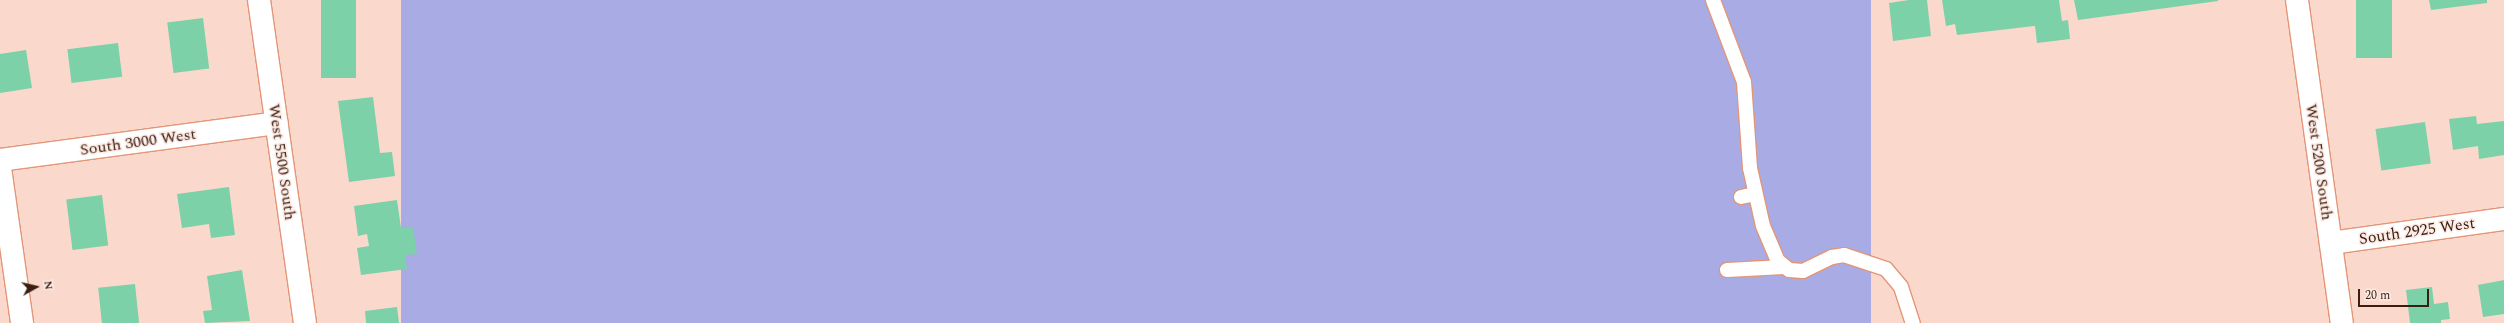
<!DOCTYPE html>
<html>
<head>
<meta charset="utf-8">
<style>
  body { margin:0 }
  #map { position:relative; width:2504px; height:323px; overflow:hidden; background:#fad9cc; font-family:Spectral,serif }
  div>[style] { position:absolute }
  [style*='--x'] { left:calc(var(--x)*1px); top:calc(var(--y)*1px); width:calc(var(--w)*1px); rotate:calc(var(--a)*1deg) }
  .green>* { inset:0; background:#a8abe4; transform-origin:0 0 }
  .building>* { inset:0; background:#7cd1a8; transform-origin:0 0 }
  .roads { filter:drop-shadow(1px 0 #e39577) drop-shadow(-1px 0 #e39577) drop-shadow(0 1px #e39577) drop-shadow(0 -1px #e39577) }
  .lane>* { height:14px; margin:-7px; padding:0 7px; transform-origin:7px; border-radius:7px; background:#fff }
  .street>* { height:22px; margin:-11px; padding:0 11px; transform-origin:11px; border-radius:11px; background:#fff }
  .secondary>* { height:22px; margin:-11px; padding:0 11px; transform-origin:11px; border-radius:11px; background:#fff }
  span { translate:-50% -50%; white-space:nowrap; text-align:center; line-height:1.15; -webkit-text-stroke:3px #fbeae3; paint-order:stroke }
  .street-label { font-size:16px; color:#3c1d12 }
  .north { position:absolute; left:16px; top:267px; width:40px; height:40px; -webkit-text-stroke:3px #fbeae3; paint-order:stroke; rotate:82deg; font-size:11px; font-weight:700; line-height:16px; text-align:center; color:#3c1d12 }
  .north::after { content:''; display:block; margin:auto; width:14px; height:18px; background:#3c1d12; clip-path:polygon(50% 0,100% 100%,50% 72%,0 100%) }
  .scale { position:absolute; left:2358px; top:289px; width:71px; height:18px; box-sizing:border-box; border:2px solid #3c1d12; border-top:0; padding-left:5px; font-size:12px; line-height:14px; white-space:nowrap; color:#3c1d12; -webkit-text-stroke:3px #fbeae3; paint-order:stroke }
</style>
</head>
<body>
<div id="map">
  <div class="green">
    <div style="left:401px;top:0;width:1470px;height:327px"></div>
  </div>
  <div class="building">
    <div style="left:321px;top:0;width:35px;height:78px"></div>
    <div style="clip-path:polygon(1909px 0,1927px 0,1931px 36px,1893px 41px,1889px 3px)"></div>
    <div style="clip-path:polygon(1942px 0,2059px 0,2062px 21px,2068px 20px,2070px 39px,2037px 43px,2035px 26px,1957px 35px,1955px 24px,1946px 26px)"></div>
    <div style="clip-path:polygon(2074px 0,2218px 0,2218px 1px,2078px 20px)"></div>
    <div style="left:2356px;top:0;width:36px;height:58px"></div>
    <div style="clip-path:polygon(2429px 0,2487px 0,2487px 3px,2431px 10px)"></div>
    <div style="left:203px;top:18px;width:51px;height:36px;rotate:83deg"></div>
    <div style="left:118px;top:43px;width:34px;height:51px;rotate:83deg"></div>
    <div style="clip-path:polygon(26px 50px,32px 88px,0 93px,0 54px)"></div>
    <div style="clip-path:polygon(373px 97px,380px 153px,392px 152px,395px 176px,349px 182px,338px 101px)"></div>
    <div style="clip-path:polygon(2476px 116px,2477px 124px,2504px 121px,2504px 155px,2479px 159px,2478px 146px,2453px 150px,2449px 119px)"></div>
    <div style="left:2425px;top:122px;width:42px;height:50px;rotate:82deg"></div>
    <div style="clip-path:polygon(229px 187px,235px 235px,211px 238px,209px 224px,182px 228px,177px 194px)"></div>
    <div style="left:102px;top:195px;width:51px;height:36px;rotate:83deg"></div>
    <div style="clip-path:polygon(397px 200px,401px 228px,413px 227px,417px 254px,405px 255px,407px 269px,361px 275px,357px 248px,369px 246px,367px 234px,358px 236px,354px 206px)"></div>
    <div style="clip-path:polygon(242px 270px,250px 321px,205px 323px,203px 311px,212px 310px,207px 276px)"></div>
    <div style="clip-path:polygon(2504px 280px,2504px 314px,2483px 317px,2478px 285px)"></div>
    <div style="left:135px;top:284px;width:39px;height:37px;rotate:84deg"></div>
    <div style="clip-path:polygon(2432px 287px,2434px 304px,2448px 302px,2450px 319px,2441px 320px,2441px 323px,2410px 323px,2406px 290px)"></div>
    <div style="clip-path:polygon(397px 307px,399px 323px,366px 323px,365px 311px)"></div>
  </div>
  <div class="roads">
    <div class="lane">
      <div style="--x:1713;--y:0;--w:88;--a:69.3"></div>
      <div style="--x:1744;--y:82;--w:86;--a:86"></div>
      <div style="--x:1750;--y:168;--w:59;--a:77.4"></div>
      <div style="--x:1763;--y:226;--w:38;--a:67"></div>
      <div style="--x:1778;--y:261;--w:14;--a:39"></div>
      <div style="--x:1789;--y:270;--w:14;--a:4"></div>
      <div style="--x:1803;--y:271;--w:32;--a:-26"></div>
      <div style="--x:1832;--y:257;--w:12;--a:-9"></div>
      <div style="--x:1844;--y:255;--w:44;--a:18.4"></div>
      <div style="--x:1886;--y:269;--w:23;--a:50"></div>
      <div style="--x:1901;--y:287;--w:38;--a:72"></div>
      <div style="--x:1741;--y:197;--w:14;--a:-12"></div>
      <div style="--x:1727;--y:270;--w:57;--a:-3"></div>
    </div>
    <div class="street">
      <div style="--x:259;--y:0;--w:326;--a:81.9"></div>
      <div style="--x:0;--y:160;--w:279;--a:-7.6"></div>
      <div style="--x:0;--y:168;--w:157;--a:81.9"></div>
      <div style="--x:2331;--y:243;--w:175;--a:-7.9"></div>
    </div>
    <div class="secondary">
      <div style="--x:2297;--y:0;--w:326;--a:82.1"></div>
    </div>
  </div>
  <div class="street-label">
    <span style="left:138px;top:142px;rotate:-8deg">South 3000 West</span>
    <span style="left:282px;top:162px;rotate:82deg">West 5500 South</span>
    <span style="left:2319px;top:162px;rotate:82deg">West 5200 South</span>
    <span style="left:2417px;top:231px;rotate:-8deg">South 2925 West</span>
  </div>
  <div class="north">N</div>
  <div class="scale">20 m</div>
</div>
</body>
</html>
